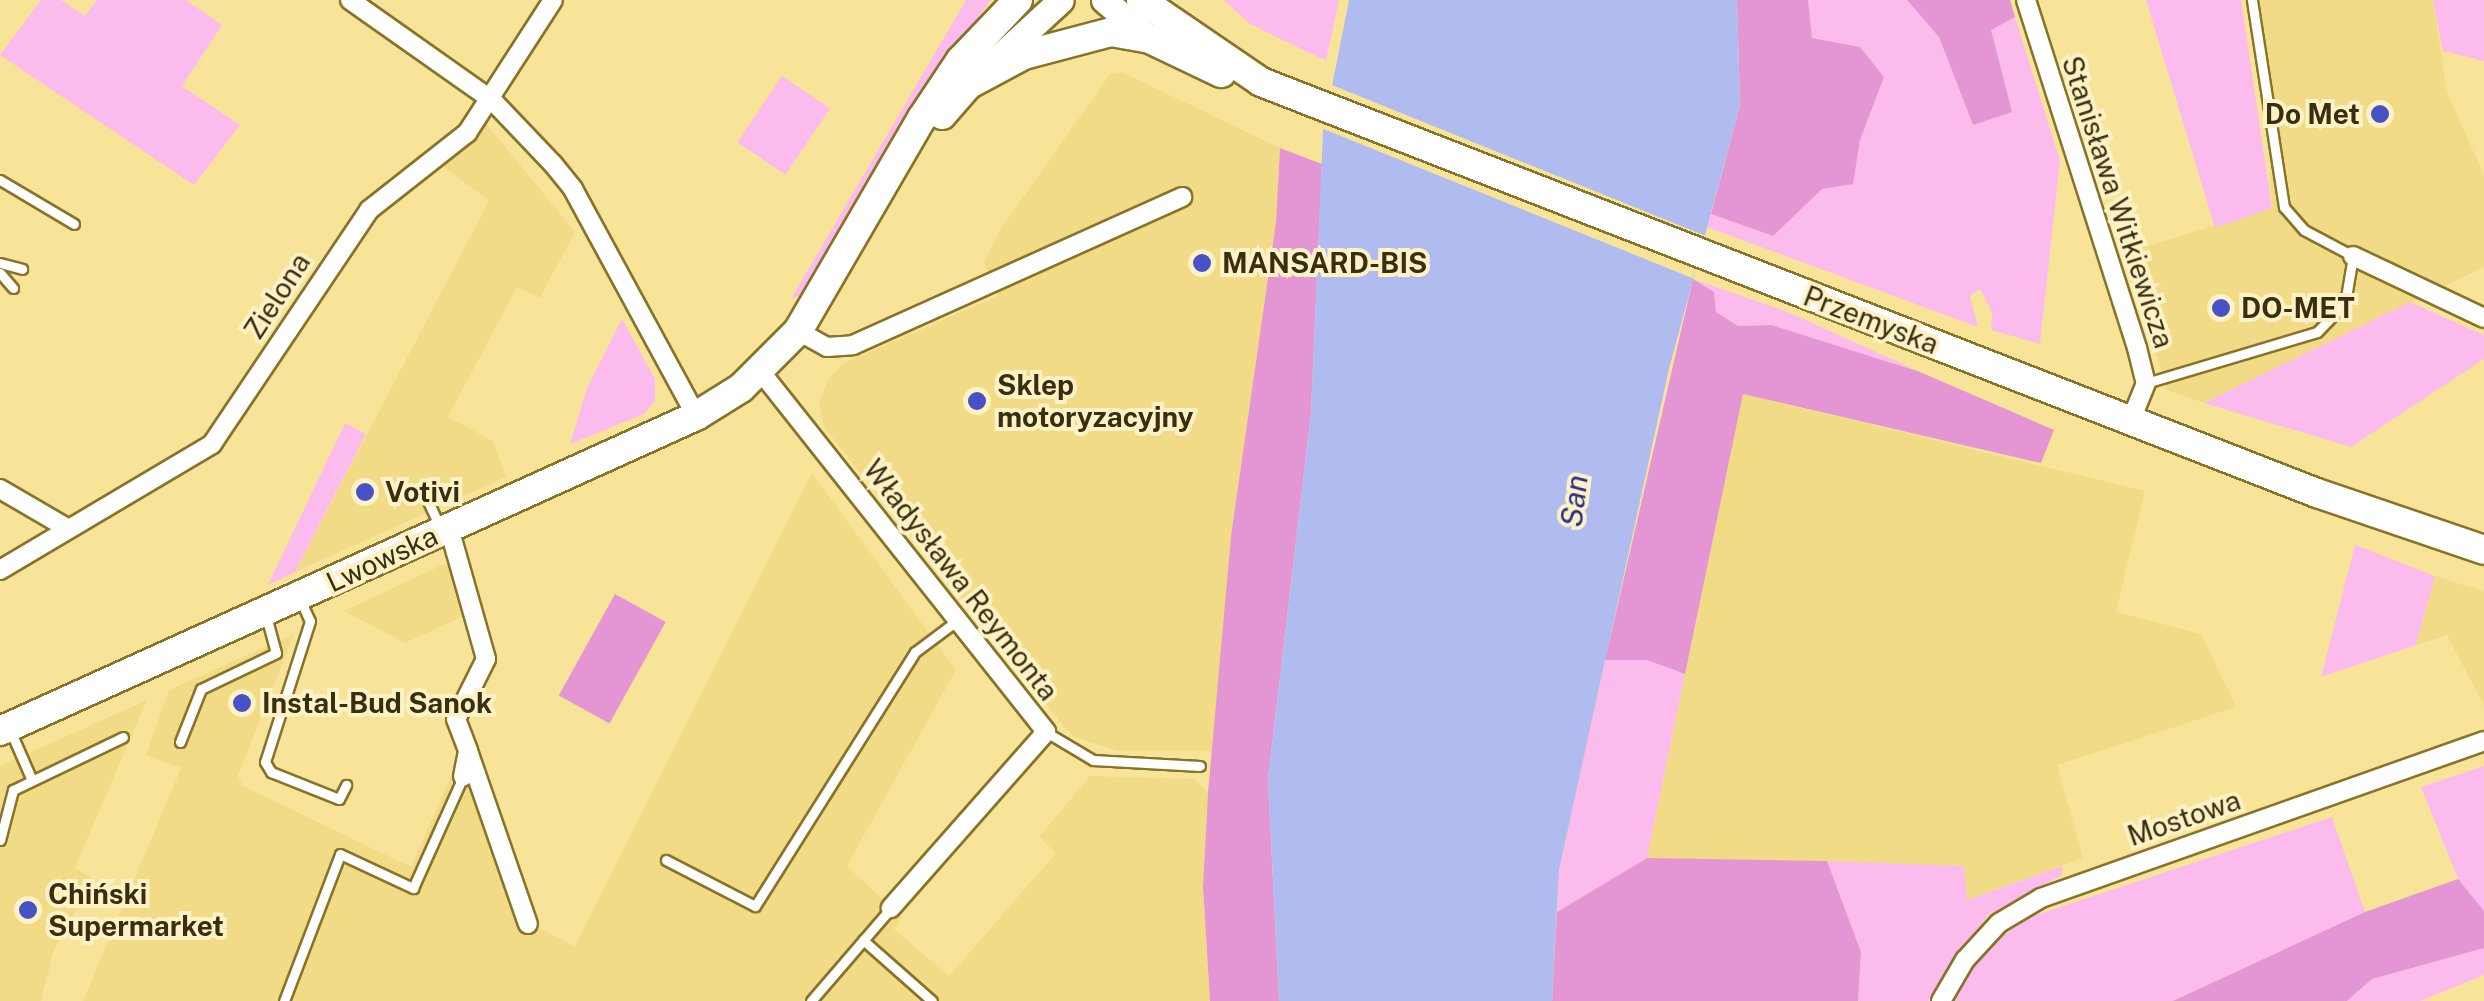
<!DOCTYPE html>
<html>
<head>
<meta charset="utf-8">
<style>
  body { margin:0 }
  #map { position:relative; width:2484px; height:1001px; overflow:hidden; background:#f8e499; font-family:"Public Sans",sans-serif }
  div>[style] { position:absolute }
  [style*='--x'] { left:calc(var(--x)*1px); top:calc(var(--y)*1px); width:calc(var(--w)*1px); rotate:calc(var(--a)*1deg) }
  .built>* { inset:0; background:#f2db87 }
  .green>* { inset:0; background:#fbbced; transform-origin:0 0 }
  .forest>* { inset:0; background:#e495d4; transform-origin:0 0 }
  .water>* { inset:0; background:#b0bcf0 }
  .pier>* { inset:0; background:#f8e499; transform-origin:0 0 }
  .roads { filter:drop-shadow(2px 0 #877428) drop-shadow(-2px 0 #877428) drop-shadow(0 2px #877428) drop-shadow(0 -2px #877428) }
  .service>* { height:9px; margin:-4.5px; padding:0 4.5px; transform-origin:4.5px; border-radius:4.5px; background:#fff }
  .minor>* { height:18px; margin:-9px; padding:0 9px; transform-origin:9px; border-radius:9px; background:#fff }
  .secondary>* { height:25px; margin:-12.5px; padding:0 12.5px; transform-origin:12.5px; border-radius:12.5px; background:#fff }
  .primary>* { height:28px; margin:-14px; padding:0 14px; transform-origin:14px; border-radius:14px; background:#fff }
  .dots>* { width:28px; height:28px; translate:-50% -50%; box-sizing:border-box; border:5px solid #fdf1c6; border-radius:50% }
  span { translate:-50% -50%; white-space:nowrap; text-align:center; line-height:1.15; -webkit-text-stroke:8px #fdf1c6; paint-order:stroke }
  .poi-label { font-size:28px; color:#382f10; font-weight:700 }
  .right { translate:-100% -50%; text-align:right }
  .left { translate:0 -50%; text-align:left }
  .street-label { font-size:28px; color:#382f10 }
  .water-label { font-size:30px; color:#2a2c8c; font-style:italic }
</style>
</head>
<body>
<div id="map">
  <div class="built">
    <div style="clip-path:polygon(2259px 0,2433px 0,2447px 92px,2484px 175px,2484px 267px,2204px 403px,2167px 390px,2125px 253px,2272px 208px)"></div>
    <div style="clip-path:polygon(1122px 72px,1280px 148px,1276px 222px,1231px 536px,1214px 751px,1117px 751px,1072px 736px,823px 426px,819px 403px,828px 379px,844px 363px,998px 296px,984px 262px,1000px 230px,1111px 73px)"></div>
    <div style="clip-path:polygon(484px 121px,575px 232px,540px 298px,517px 287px,448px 417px,493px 441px,506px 477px,295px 572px,489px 201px,439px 163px)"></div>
    <div style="clip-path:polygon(1743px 394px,2145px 491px,2116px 612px,2201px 634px,2236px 707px,2057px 765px,2083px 858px,1967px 900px,1963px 866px,1647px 858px)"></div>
    <div style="clip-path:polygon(812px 473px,956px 670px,847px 866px,902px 918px,894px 929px,949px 976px,1056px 853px,1039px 837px,1090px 776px,1194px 779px,1208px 793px,1203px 887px,1210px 1001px,83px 1001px,181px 768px,146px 755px,169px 690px,294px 634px,238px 776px,243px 786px,411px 867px,463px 749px,518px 918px,575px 946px)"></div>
    <div style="clip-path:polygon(455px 559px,470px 613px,405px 643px,344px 611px)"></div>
    <div style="clip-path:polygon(2435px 576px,2484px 591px,2484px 706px,2447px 635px,2416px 645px)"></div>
    <div style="clip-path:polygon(147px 700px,75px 868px,92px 878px,53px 953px,41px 1001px,0 1001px,0 766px)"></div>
  </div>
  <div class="green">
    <div style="clip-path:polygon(41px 0,61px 0,85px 16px,97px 0,186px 0,222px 25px,182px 86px,240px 125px,194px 185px,0 55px)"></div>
    <div style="clip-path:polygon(966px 0,991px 0,906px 116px,800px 295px,791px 299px)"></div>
    <div style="clip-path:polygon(1224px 0,1339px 0,1326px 61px,1250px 24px)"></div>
    <div style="clip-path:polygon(1808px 0,1907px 0,1939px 37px,1973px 125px,1990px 29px,2015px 17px,2060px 161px,2040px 344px,1991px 330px,1992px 312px,1980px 289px,1970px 296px,1978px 327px,1707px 227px,1711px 214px,1773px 236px,1822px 189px,1853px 183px,1860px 140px,1884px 77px,1860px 47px,1812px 38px)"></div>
    <div style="clip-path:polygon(2146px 0,2241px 0,2272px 208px,2215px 228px)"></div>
    <div style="clip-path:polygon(2433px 0,2484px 0,2484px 61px,2443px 51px)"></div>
    <div style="left:782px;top:76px;width:58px;height:80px;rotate:34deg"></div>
    <div style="clip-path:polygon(1693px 279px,1788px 312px,1920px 372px,1772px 325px,1738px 326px,1716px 312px,1714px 292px)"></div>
    <div style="clip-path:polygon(2410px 302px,2484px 335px,2484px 359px,2351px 447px,2204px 403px)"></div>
    <div style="clip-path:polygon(622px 319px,655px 379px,655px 401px,644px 414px,570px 444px,587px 388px)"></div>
    <div style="clip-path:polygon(345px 423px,366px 434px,295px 572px,268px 585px)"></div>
    <div style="clip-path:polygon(2355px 545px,2435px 576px,2416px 645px,2321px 677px)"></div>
    <div style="clip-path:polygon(1605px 660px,1647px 660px,1685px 674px,1647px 858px,1557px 912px,1559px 870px)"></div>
    <div style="clip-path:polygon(2484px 766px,2484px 911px,2479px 911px,2458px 879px,2421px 787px)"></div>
    <div style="clip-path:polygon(2332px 817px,2365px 912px,2173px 1001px,1952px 1001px,1982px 951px,2030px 917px)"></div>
    <div style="clip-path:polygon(1827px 861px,1964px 866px,1967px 900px,2062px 866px,2062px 875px,1988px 915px,1928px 1001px,1858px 1001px,1861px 952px)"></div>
    <div style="clip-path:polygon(2484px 948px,2484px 975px,2420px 1001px,2347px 1001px,2372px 979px)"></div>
  </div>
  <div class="forest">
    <div style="clip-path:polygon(1737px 0,1808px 0,1812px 38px,1860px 47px,1884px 77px,1860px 140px,1853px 184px,1822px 189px,1773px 236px,1711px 214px,1740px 105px)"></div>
    <div style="clip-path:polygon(1907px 0,2010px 0,2015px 17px,1991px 30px,2012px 112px,1973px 125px,1939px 37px)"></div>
    <div style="clip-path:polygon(1280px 148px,1322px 164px,1311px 413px,1268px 779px,1279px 1001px,1210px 1001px,1203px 887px,1208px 793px,1231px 536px,1276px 222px)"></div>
    <div style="clip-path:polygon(1693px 279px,1714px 292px,1716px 312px,1738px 326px,1772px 325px,1920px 372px,2054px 430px,2041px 463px,1743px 394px,1685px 674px,1647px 660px,1605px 660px)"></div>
    <div style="left:615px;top:594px;width:58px;height:116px;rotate:29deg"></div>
    <div style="clip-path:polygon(1647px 858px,1827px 861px,1861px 952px,1858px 1001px,1552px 1001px,1557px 912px)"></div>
    <div style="clip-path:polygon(2458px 879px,2484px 911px,2484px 948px,2372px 979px,2347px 1001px,2173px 1001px,2365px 912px)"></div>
  </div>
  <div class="water">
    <div style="clip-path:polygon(1349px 0,1737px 0,1740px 105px,1669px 369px,1559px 870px,1552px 1001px,1279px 1001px,1268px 779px,1311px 413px,1323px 131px)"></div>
  </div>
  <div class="pier">
    <div style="left:1327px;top:83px;width:412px;height:44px;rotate:22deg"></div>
  </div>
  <div class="roads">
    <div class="service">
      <div style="--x:0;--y:180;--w:86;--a:30.7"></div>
      <div style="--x:0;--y:263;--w:23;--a:15"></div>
      <div style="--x:0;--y:273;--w:20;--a:49"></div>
      <div style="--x:2146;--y:383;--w:178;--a:-16.6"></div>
      <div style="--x:2317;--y:332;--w:40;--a:-46"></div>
      <div style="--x:2345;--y:303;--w:48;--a:-80.3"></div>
      <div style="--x:2353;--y:256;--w:55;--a:-152"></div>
      <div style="--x:2304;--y:230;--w:30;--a:-131"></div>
      <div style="--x:2284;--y:207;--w:209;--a:-98.8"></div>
      <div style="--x:426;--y:497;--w:33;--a:65"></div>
      <div style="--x:300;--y:599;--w:24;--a:66"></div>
      <div style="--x:310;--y:621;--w:148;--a:107.7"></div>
      <div style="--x:265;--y:762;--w:12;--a:59"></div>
      <div style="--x:271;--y:772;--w:73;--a:21.7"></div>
      <div style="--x:339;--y:799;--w:16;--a:-63"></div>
      <div style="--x:10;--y:730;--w:52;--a:66.4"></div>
      <div style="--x:1046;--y:732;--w:55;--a:30.8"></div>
      <div style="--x:1093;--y:760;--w:107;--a:3.2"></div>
      <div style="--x:180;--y:742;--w:57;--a:-68.4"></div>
      <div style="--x:201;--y:689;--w:83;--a:-25.6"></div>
      <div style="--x:276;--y:653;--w:39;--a:-105"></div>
      <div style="--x:0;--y:840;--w:52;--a:-75.4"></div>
      <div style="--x:13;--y:790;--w:122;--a:-25.7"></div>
      <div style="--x:666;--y:860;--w:100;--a:27.3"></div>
      <div style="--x:755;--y:906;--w:300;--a:-57.8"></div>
      <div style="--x:915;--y:652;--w:54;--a:-36.7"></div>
      <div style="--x:863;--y:940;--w:92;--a:41.5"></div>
      <div style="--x:284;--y:1001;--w:157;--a:-69.1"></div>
      <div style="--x:340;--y:854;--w:81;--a:25"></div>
      <div style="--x:413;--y:888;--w:122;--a:-65.8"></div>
      <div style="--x:811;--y:1001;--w:123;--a:-49.3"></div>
    </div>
    <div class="minor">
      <div style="--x:350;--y:0;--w:174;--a:35.2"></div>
      <div style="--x:492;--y:100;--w:88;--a:46.4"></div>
      <div style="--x:553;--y:164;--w:32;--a:51"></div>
      <div style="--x:573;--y:189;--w:258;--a:61.5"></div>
      <div style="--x:2026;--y:0;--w:365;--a:72.3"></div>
      <div style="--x:2137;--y:348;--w:36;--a:76"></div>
      <div style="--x:2146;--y:383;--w:40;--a:112"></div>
      <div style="--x:2353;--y:256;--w:145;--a:25.3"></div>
      <div style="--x:798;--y:331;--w:33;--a:29"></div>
      <div style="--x:827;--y:347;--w:26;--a:-4"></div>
      <div style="--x:853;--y:345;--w:361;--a:-24.2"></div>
      <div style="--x:761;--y:372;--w:459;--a:51.6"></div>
      <div style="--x:1046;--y:732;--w:235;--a:131.4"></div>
      <div style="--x:0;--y:489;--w:78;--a:30.2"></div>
      <div style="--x:449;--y:528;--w:136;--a:74.2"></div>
      <div style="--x:486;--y:659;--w:67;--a:116.6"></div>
      <div style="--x:456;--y:719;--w:34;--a:69"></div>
      <div style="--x:468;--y:751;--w:26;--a:101"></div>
      <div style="--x:0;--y:570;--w:247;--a:-30.7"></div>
      <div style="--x:212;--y:444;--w:282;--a:-56.1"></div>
      <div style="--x:369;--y:210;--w:125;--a:-38.2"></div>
      <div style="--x:467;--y:133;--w:158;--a:-57.1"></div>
      <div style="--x:468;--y:751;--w:183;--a:70.9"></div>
      <div style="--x:1941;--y:1001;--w:48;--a:-59.7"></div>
      <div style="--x:1965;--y:960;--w:50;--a:-47.4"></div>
      <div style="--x:1999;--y:923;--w:49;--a:-30.8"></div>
      <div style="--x:2041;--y:898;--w:470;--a:-19.5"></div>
    </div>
    <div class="secondary">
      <div style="--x:1104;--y:0;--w:60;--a:40.3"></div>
      <div style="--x:987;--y:68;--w:100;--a:-42.6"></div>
    </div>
    <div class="primary">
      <div style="--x:1141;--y:0;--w:145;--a:34.3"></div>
      <div style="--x:1261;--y:82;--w:1133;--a:21.27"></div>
      <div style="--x:2317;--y:493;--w:176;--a:18.8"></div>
      <div style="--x:942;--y:115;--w:40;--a:-49"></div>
      <div style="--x:968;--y:85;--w:64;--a:-28.2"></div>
      <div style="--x:1024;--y:55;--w:90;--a:-14.8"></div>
      <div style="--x:1111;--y:32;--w:40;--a:10"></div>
      <div style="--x:1150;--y:39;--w:79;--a:25.6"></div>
      <div style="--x:0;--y:731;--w:764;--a:-24.35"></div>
      <div style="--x:696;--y:416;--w:53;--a:-31.9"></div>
      <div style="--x:741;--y:388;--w:81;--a:-45"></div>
      <div style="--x:798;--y:331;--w:246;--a:-59.8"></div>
      <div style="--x:922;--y:118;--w:69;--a:-56.3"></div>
      <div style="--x:960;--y:61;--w:84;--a:-46.4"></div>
    </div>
  </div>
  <div class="dots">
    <div style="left:2380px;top:114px;background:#4851c6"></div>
    <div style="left:1202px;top:263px;background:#4851c6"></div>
    <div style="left:2221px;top:308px;background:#4851c6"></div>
    <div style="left:977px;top:401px;background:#4851c6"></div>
    <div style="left:365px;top:492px;background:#4851c6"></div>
    <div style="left:242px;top:703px;background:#4851c6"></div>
    <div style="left:28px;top:910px;background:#4851c6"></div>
  </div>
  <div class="poi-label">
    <span class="right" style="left:2360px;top:114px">Do Met</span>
    <span class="left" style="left:1222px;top:263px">MANSARD-BIS</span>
    <span class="left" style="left:2241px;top:308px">DO-MET</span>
    <span class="left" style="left:997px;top:401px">Sklep<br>motoryzacyjny</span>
    <span class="left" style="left:385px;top:492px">Votivi</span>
    <span class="left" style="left:262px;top:703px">Instal-Bud Sanok</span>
    <span class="left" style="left:48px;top:910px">Chiński<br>Supermarket</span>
  </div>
  <div class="street-label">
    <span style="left:2118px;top:202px;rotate:72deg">Stanisława Witkiewicza</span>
    <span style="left:277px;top:296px;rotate:-57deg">Zielona</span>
    <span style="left:1871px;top:320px;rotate:21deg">Przemyska</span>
    <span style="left:382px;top:559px;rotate:-25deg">Lwowska</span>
    <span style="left:961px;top:580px;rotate:52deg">Władysława Reymonta</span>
    <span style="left:2184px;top:818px;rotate:-19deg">Mostowa</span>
  </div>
  <div class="water-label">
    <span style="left:1574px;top:501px;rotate:-83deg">San</span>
  </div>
</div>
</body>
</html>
